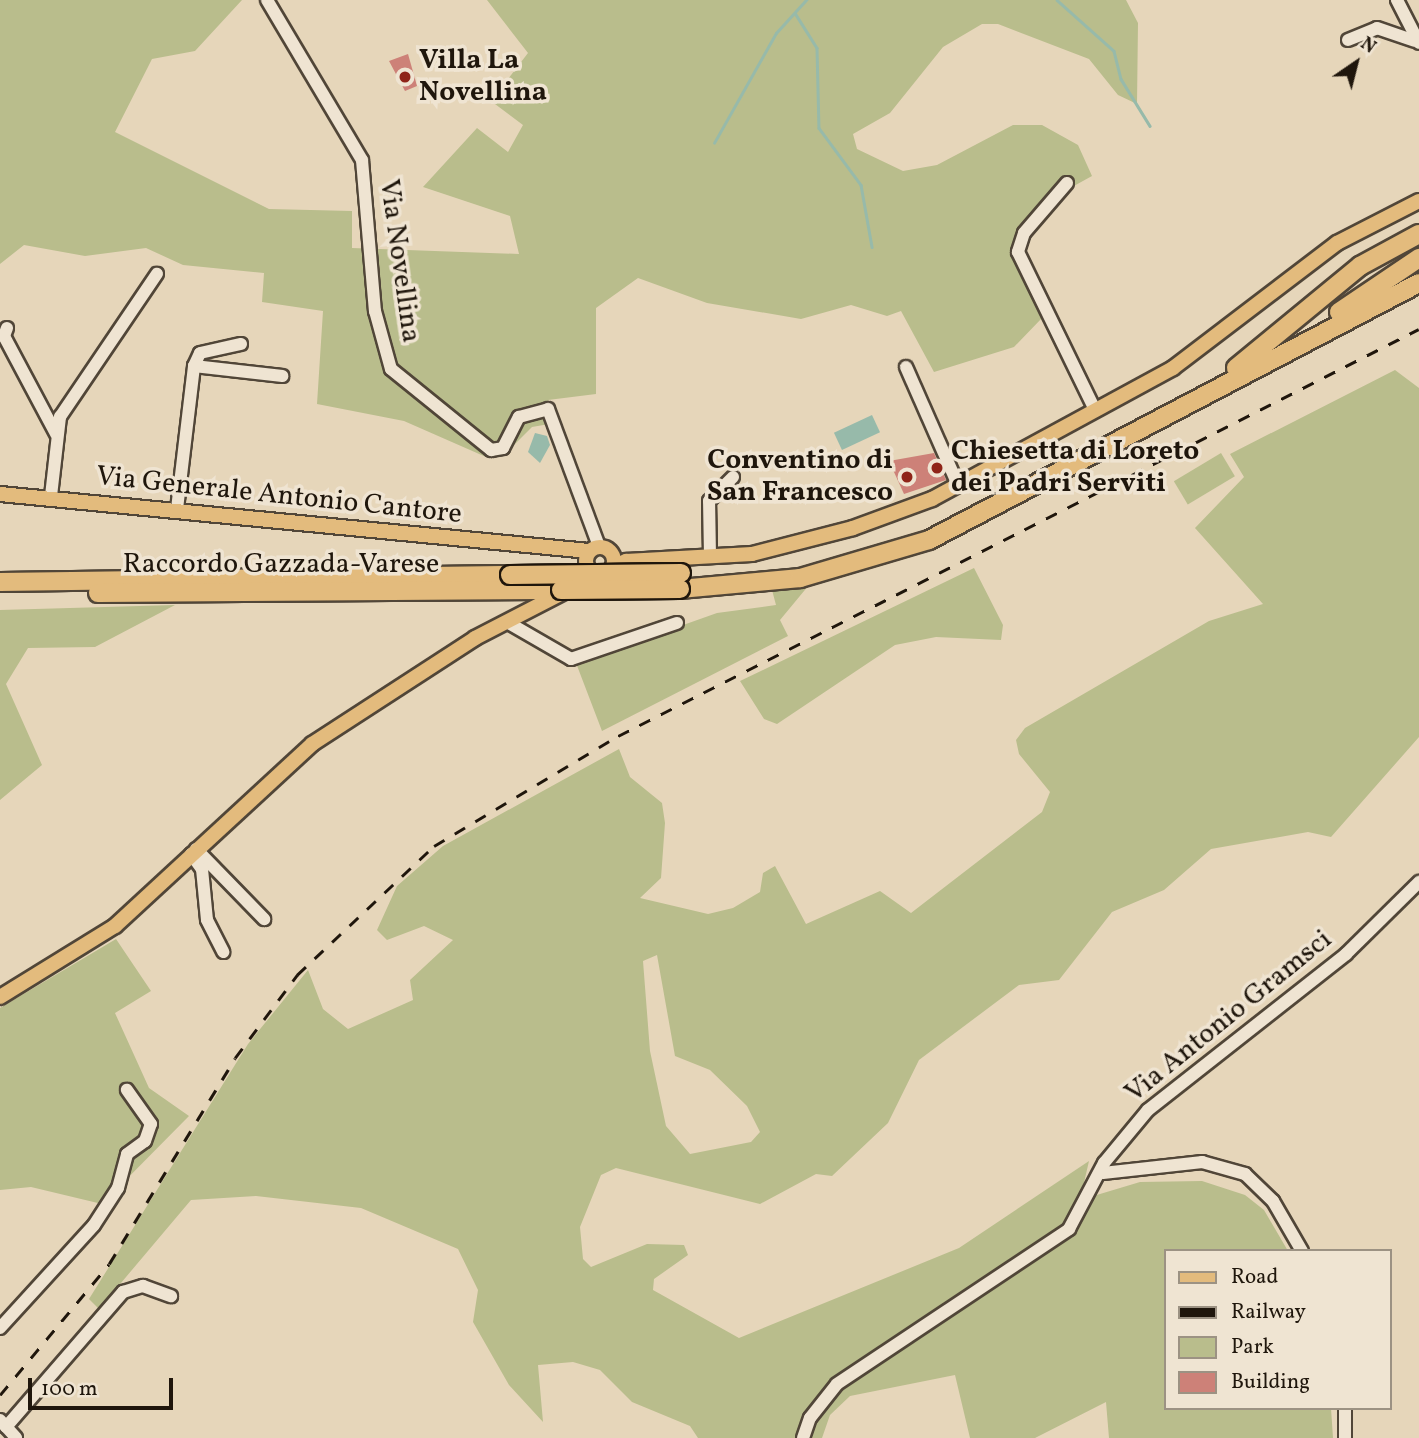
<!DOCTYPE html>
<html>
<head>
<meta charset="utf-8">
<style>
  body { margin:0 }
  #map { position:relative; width:1419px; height:1438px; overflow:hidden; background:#e6d6ba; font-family:Vollkorn,serif }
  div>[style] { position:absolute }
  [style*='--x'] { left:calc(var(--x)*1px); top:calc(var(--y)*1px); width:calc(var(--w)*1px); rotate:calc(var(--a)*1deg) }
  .green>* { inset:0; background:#b9bd8c; transform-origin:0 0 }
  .water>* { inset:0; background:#97baaa; transform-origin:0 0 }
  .stream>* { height:2.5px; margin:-1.25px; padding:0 1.25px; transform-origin:1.25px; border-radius:1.25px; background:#97baaa }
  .building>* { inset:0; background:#cd8178 }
  .roads { filter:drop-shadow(2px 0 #514638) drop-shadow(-2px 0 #514638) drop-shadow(0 2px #514638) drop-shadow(0 -2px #514638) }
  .minor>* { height:12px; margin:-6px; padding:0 6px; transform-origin:6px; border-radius:6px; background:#efe4d2 }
  .major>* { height:14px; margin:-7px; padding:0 7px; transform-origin:7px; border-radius:7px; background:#e3bb7d }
  .major>.ring { margin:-7px; padding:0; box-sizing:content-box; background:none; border:14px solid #e3bb7d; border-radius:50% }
  .highway>* { height:18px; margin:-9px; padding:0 9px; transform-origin:9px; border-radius:9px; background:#e3bb7d }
  .rail>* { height:2.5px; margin-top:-1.25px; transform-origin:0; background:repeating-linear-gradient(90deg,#1f160c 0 12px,transparent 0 24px) }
  .bridges { filter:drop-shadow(2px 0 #1f160c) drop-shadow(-2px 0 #1f160c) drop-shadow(0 2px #1f160c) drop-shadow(0 -2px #1f160c) }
  .highway-bridge>* { height:18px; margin:-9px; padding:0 9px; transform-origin:9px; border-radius:9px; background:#e3bb7d }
  .dots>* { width:19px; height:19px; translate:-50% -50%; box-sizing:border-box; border:4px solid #efe4d2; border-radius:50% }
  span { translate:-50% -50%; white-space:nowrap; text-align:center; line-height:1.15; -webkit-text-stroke:7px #efe4d2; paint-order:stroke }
  .poi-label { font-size:28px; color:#1f160c; font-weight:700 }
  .left { translate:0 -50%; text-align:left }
  .right { translate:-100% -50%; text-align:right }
  .street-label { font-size:28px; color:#1f160c }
  .legend { position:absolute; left:1164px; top:1249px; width:228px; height:161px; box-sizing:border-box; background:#efe4d2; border:2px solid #9c9283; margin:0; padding:9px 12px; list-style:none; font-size:21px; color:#1f160c }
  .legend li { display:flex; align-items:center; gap:14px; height:35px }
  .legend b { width:35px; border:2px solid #9c9283 }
  .north { position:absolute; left:1321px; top:28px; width:70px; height:70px; -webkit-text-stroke:5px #efe4d2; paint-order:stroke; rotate:35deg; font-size:19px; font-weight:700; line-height:28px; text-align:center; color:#1f160c }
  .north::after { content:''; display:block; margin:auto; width:24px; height:32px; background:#1f160c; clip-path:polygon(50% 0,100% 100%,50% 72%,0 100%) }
  .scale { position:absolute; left:28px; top:1378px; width:145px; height:32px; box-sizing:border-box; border:4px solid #1f160c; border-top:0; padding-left:9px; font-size:21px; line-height:24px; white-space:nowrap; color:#1f160c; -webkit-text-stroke:5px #efe4d2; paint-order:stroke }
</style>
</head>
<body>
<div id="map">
  <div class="green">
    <div style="clip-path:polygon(0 0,242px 0,195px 51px,152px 59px,115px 132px,269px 209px,352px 211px,352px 248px,519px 254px,510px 216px,423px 187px,477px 128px,508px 152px,523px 125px,491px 101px,528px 53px,487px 0,1126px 0,1138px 23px,1137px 104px,1118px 95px,1089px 59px,998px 24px,982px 24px,943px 47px,890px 113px,853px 134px,857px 149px,903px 171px,937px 165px,1013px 125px,1042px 125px,1078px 145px,1092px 176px,1043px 203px,1021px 249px,1042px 318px,1014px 347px,934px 372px,901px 311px,887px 316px,851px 305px,801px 319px,707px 303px,638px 278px,596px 308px,596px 394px,548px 400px,555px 423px,532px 427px,506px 453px,486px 457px,404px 421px,317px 404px,323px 311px,262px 302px,264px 273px,183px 265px,146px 248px,85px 256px,24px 245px,0 264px)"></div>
    <div style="clip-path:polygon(evenodd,1395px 370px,1419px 388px,1419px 737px,1331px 837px,1308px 832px,1211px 849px,1164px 890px,1112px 912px,1059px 980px,1019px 985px,919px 1060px,888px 1123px,832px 1176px,816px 1174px,760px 1204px,616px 1168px,601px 1175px,580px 1227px,583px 1259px,591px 1267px,647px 1244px,684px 1245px,688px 1255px,654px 1279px,653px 1290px,739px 1338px,959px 1248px,1089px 1161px,1080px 1200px,1140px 1182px,1202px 1181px,1245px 1195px,1264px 1210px,1288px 1251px,1165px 1251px,1165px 1408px,1331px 1408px,1333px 1438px,1109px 1438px,1106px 1402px,1035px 1438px,970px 1438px,955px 1375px,850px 1396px,830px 1415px,822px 1438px,698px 1438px,690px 1426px,632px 1402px,600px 1370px,573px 1362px,538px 1365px,543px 1422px,509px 1385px,473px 1322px,478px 1290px,458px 1249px,361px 1208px,256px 1196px,191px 1200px,99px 1309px,89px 1299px,248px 1044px,308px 970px,323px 1009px,348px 1029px,413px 1000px,410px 980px,453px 940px,424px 926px,387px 940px,377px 930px,397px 886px,443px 846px,619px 749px,630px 777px,662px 803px,665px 823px,661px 878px,640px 898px,708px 914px,733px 908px,760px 892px,763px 873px,775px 866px,806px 924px,880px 891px,911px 913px,1042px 812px,1050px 792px,1019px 754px,1016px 740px,1025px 728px,1209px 621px,1263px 604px,1195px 528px,1244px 477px,1230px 454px,1395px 370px,657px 955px,675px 1056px,710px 1070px,747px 1106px,760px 1132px,751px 1142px,690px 1154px,666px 1126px,650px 1051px,643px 961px,657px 955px)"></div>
    <div style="left:1221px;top:453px;width:27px;height:55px;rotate:59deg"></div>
    <div style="clip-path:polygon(974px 568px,1003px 625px,1001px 640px,936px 637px,895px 645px,777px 724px,764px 719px,740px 681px)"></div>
    <div style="clip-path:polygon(809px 585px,780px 620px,788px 636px,602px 731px,576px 663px,717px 613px,776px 605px,772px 590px)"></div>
    <div style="clip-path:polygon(175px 605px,95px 647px,28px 648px,6px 684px,42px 765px,0 800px,0 610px)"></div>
    <div style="clip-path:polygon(116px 939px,151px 991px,115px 1013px,149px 1088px,189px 1116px,102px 1204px,31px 1187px,0 1190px,0 1008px)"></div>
  </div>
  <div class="water">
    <div style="left:872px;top:415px;width:19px;height:42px;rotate:65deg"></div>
    <div style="clip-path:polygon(535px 433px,547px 436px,550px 445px,540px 463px,528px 452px)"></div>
  </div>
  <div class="stream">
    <div style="--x:1057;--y:0;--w:76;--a:41.8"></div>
    <div style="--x:1114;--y:51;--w:29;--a:76"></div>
    <div style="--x:1121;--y:79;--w:55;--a:58.3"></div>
    <div style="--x:795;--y:13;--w:41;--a:57.8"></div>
    <div style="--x:817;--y:48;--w:80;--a:88.6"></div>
    <div style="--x:819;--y:128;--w:71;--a:53.6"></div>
    <div style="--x:861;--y:185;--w:63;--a:79.9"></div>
    <div style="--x:714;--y:143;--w:126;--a:-60.6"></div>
    <div style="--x:776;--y:33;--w:45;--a:-47.7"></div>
  </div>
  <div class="building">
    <div style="clip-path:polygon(408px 54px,417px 86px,405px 91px,389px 61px)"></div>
    <div style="clip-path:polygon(934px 453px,946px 480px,904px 494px,889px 461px)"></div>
  </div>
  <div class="roads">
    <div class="minor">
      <div style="--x:267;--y:0;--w:186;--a:59.3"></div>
      <div style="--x:362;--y:160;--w:152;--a:85.1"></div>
      <div style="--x:375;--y:311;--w:60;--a:74.6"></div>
      <div style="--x:391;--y:369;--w:129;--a:39"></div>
      <div style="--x:491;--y:450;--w:12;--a:-9"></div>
      <div style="--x:503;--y:448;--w:35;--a:-63"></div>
      <div style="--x:519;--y:417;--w:30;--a:-15"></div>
      <div style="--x:548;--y:409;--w:146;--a:69.6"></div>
      <div style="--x:1397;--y:0;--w:48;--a:62.9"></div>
      <div style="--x:1348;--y:40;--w:31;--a:-22"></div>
      <div style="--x:1377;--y:28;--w:39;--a:19"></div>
      <div style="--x:1067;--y:183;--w:66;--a:130.7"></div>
      <div style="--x:1024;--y:233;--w:20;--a:108"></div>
      <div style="--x:1018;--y:252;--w:176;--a:64"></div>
      <div style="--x:7;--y:328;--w:9;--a:111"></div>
      <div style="--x:4;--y:336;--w:111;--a:62"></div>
      <div style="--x:194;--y:366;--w:14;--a:-65"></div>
      <div style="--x:200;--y:353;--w:42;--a:-12.4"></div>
      <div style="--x:906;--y:367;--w:129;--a:66.2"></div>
      <div style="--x:51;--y:496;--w:80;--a:-83.5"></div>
      <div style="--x:60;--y:417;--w:173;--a:-55.9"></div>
      <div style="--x:177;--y:509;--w:144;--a:-83.2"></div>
      <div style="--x:194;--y:366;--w:89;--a:6.5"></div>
      <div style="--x:710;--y:556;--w:55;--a:-91"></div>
      <div style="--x:709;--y:501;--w:34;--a:-45"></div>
      <div style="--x:507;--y:622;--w:74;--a:30"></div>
      <div style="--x:571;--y:659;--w:112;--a:-18.8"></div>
      <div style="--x:196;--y:849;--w:98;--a:45.8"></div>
      <div style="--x:191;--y:854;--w:19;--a:54"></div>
      <div style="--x:202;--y:869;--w:51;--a:84.4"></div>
      <div style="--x:207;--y:920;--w:36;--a:63"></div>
      <div style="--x:1103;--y:1173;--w:100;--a:-6.3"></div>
      <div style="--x:1202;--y:1162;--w:45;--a:15.6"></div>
      <div style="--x:1245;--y:1174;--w:39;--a:44"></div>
      <div style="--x:1273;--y:1201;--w:58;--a:59.9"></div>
      <div style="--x:0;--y:1328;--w:139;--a:-47.6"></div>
      <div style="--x:94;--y:1225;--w:44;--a:-57"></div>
      <div style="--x:118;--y:1188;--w:35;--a:-75"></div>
      <div style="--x:127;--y:1154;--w:22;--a:-36"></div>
      <div style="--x:145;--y:1141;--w:18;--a:-71"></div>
      <div style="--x:151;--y:1124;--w:42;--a:-125.2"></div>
      <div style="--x:1345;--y:1408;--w:30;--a:90"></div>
      <div style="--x:0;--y:1420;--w:24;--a:48"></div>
      <div style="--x:6;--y:1427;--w:179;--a:-49.1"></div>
      <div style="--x:123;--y:1292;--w:21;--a:-17"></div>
      <div style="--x:143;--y:1286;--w:30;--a:20"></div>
      <div style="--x:803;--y:1438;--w:21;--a:-71"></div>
      <div style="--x:810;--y:1418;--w:43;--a:-51.5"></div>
      <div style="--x:837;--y:1384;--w:279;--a:-33.7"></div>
      <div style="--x:1069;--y:1229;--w:75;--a:-62.1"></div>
      <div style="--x:1104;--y:1163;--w:69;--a:-50.3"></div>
      <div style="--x:1148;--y:1110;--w:252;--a:-38.2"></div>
      <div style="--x:1346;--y:954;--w:103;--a:-44.6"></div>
    </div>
    <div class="major">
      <div style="--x:0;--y:494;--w:592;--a:5.53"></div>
      <div class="ring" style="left:586px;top:547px;width:14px;height:14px"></div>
      <div style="--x:612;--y:568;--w:16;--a:-27"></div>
      <div style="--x:626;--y:561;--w:126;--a:-3.2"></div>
      <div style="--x:752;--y:554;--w:104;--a:-14.4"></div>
      <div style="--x:853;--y:528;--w:84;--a:-20.2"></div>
      <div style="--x:932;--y:499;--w:274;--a:-28.5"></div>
      <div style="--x:1173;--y:368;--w:206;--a:-37.3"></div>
      <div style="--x:1337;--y:243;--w:92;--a:-27.1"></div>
      <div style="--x:0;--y:997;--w:135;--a:-31.7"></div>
      <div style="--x:115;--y:926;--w:268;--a:-42.7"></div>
      <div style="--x:312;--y:744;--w:194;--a:-33"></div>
      <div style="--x:475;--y:638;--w:107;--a:-27.3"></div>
    </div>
    <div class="highway">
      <div style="--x:1339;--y:312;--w:97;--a:-34"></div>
      <div style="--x:1236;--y:368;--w:161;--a:-39.4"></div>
      <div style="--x:1360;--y:266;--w:67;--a:-28.5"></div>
      <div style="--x:0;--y:582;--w:510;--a:-0.79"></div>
      <div style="--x:510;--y:575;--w:53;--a:16.4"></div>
      <div style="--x:680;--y:589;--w:121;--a:-5.2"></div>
      <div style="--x:800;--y:578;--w:134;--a:-16.4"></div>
      <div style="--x:929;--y:540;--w:553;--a:-27.68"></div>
      <div style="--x:98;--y:593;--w:444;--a:-0.4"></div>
    </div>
  </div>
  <div class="rail">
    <div style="--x:0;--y:1395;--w:170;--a:-50.2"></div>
    <div style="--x:109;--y:1264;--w:241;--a:-58.5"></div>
    <div style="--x:235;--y:1058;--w:104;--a:-53.2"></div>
    <div style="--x:297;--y:975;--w:188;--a:-43.3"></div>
    <div style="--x:434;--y:846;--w:214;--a:-30.9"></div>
    <div style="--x:618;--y:736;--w:898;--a:-26.94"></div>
  </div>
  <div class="bridges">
    <div class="highway-bridge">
      <div style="--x:510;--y:575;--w:171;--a:-0.7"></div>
      <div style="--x:561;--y:590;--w:119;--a:-0.5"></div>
    </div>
  </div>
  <div class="dots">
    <div style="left:405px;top:77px;background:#8f2418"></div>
    <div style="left:937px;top:468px;background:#8f2418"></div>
    <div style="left:907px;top:477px;background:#8f2418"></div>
  </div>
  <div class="poi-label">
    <span class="left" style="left:419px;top:77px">Villa La<br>Novellina</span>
    <span class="left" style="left:951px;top:468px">Chiesetta di Loreto<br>dei Padri Serviti</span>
    <span class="right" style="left:893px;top:477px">Conventino di<br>San Francesco</span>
  </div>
  <div class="street-label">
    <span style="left:399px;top:261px;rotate:82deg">Via Novellina</span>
    <span style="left:279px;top:496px;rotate:6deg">Via Generale Antonio Cantore</span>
    <span style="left:281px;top:565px">Raccordo Gazzada-Varese</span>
    <span style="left:1229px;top:1017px;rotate:-39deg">Via Antonio Gramsci</span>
  </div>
  <ul class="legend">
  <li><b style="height:9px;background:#e3bb7d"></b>Road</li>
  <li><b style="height:9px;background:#1f160c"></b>Railway</li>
  <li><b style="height:19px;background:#b9bd8c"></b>Park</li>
  <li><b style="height:19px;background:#cd8178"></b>Building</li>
  </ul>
  <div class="north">N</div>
  <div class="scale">100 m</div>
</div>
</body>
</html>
